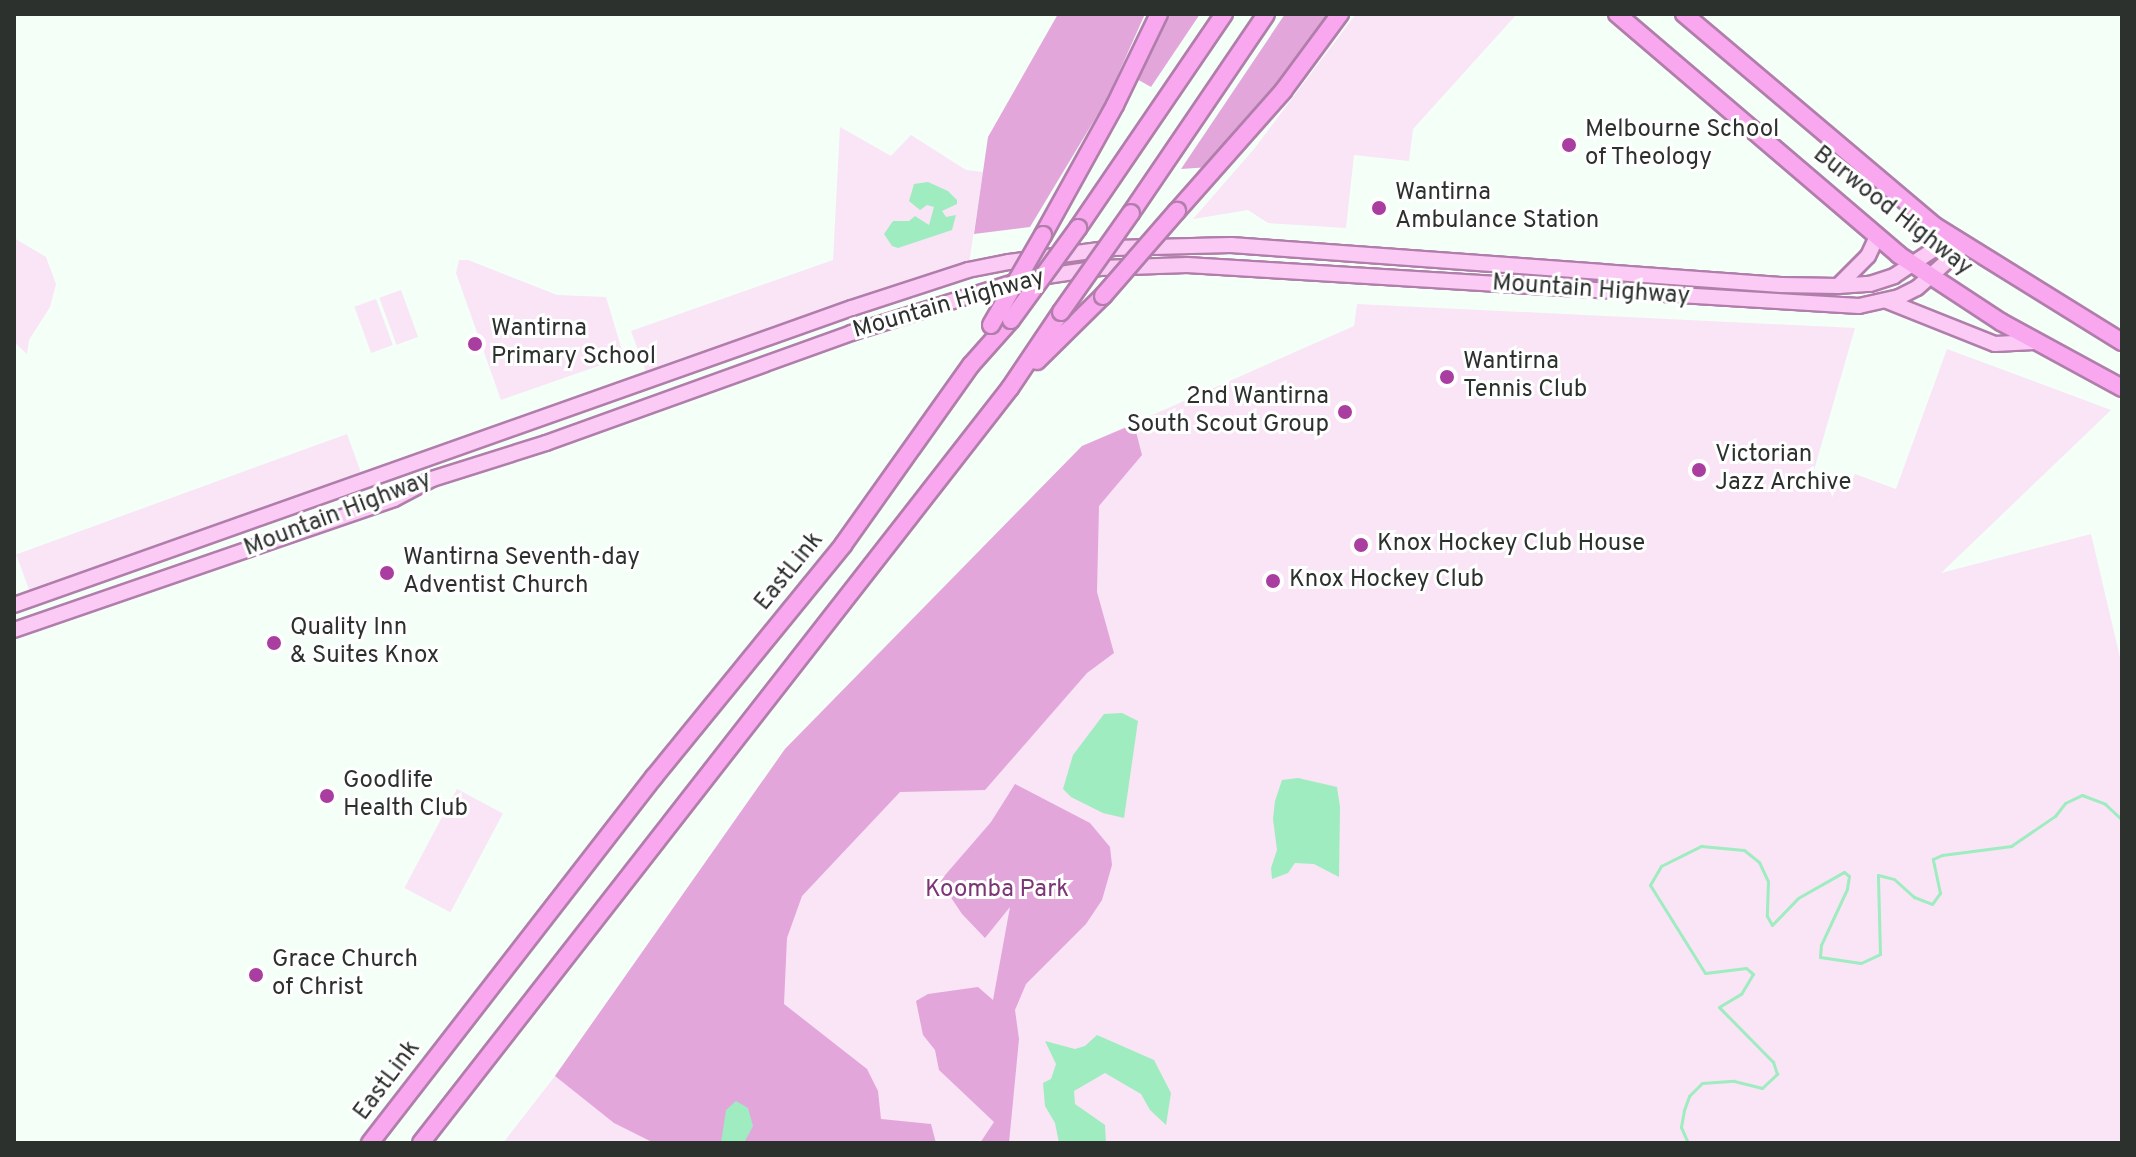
<!DOCTYPE html>
<html>
<head>
<meta charset="utf-8">
<style>
  body { margin:0 }
  #map { position:relative; width:2136px; height:1157px; overflow:hidden; background:#f4fff8; font-family:Overpass,sans-serif }
  div>[style] { position:absolute }
  [style*='--x'] { left:calc(var(--x)*1px); top:calc(var(--y)*1px); width:calc(var(--w)*1px); rotate:calc(var(--a)*1deg) }
  .green>* { inset:0; background:#f9e5f6; transform-origin:0 0 }
  .forest>* { inset:0; background:#e3a6db }
  .water>* { inset:0; background:#9eecbf }
  .stream>* { height:3px; margin:-1.5px; padding:0 1.5px; transform-origin:1.5px; border-radius:1.5px; background:#9eecbf }
  .roads { filter:drop-shadow(2px 0 #b17eab) drop-shadow(-2px 0 #b17eab) drop-shadow(0 2px #b17eab) drop-shadow(0 -2px #b17eab) }
  .primary>* { height:14px; margin:-7px; padding:0 7px; transform-origin:7px; border-radius:7px; background:#fbcbf5 }
  .highway>* { height:16px; margin:-8px; padding:0 8px; transform-origin:8px; border-radius:8px; background:#f9a8ef }
  .bridges { filter:drop-shadow(2px 0 #b17eab) drop-shadow(-2px 0 #b17eab) drop-shadow(0 2px #b17eab) drop-shadow(0 -2px #b17eab) }
  .highway-bridge>* { height:16px; margin:-8px; padding:0 8px; transform-origin:8px; border-radius:8px; background:#f9a8ef }
  .dots>* { width:22px; height:22px; translate:-50% -50%; box-sizing:border-box; border:4px solid #fff; border-radius:50% }
  span { translate:-50% -50%; white-space:nowrap; text-align:center; line-height:1.15; -webkit-text-stroke:6px #fff; paint-order:stroke }
  .poi-label { font-size:24px; color:#2c312e }
  .left { translate:0 -50%; text-align:left }
  .right { translate:-100% -50%; text-align:right }
  .street-label { font-size:24px; color:#2c312e }
  .park-label { font-size:24px; color:#7c3575 }
  .frame { position:absolute; inset:0; border:16px solid #2c312e; pointer-events:none }
</style>
</head>
<body>
<div id="map">
  <div class="green">
    <div style="clip-path:polygon(1356px 14px,1517px 14px,1413px 129px,1409px 161px,1354px 155px,1346px 228px,1268px 223px,1248px 210px,1193px 219px,1254px 149px)"></div>
    <div style="clip-path:polygon(840px 127px,891px 156px,911px 135px,966px 170px,983px 172px,968px 270px,649px 380px,631px 331px,833px 260px)"></div>
    <div style="clip-path:polygon(14px 238px,46px 257px,56px 284px,50px 307px,29px 340px,27px 354px,14px 342px)"></div>
    <div style="clip-path:polygon(459px 260px,468px 260px,557px 295px,606px 297px,624px 357px,501px 400px,456px 273px)"></div>
    <div style="left:401px;top:290px;width:50px;height:23px;rotate:70deg"></div>
    <div style="left:376px;top:299px;width:49px;height:23px;rotate:70deg"></div>
    <div style="clip-path:polygon(1357px 304px,1855px 328px,1812px 477px,1848px 490px,1855px 474px,1896px 489px,1947px 349px,2111px 410px,1941px 573px,2091px 534px,2122px 666px,2122px 1143px,503px 1143px,555px 1076px,785px 749px,1082px 446px,1354px 326px)"></div>
    <div style="left:347px;top:434px;width:50px;height:352px;rotate:70deg"></div>
    <div style="left:457px;top:789px;width:52px;height:112px;rotate:28deg"></div>
  </div>
  <div class="forest">
    <div style="clip-path:polygon(1058px 14px,1145px 14px,1107px 99px,1030px 227px,974px 234px,988px 137px)"></div>
    <div style="clip-path:polygon(1166px 14px,1200px 14px,1151px 87px,1135px 78px)"></div>
    <div style="clip-path:polygon(1285px 14px,1333px 14px,1210px 167px,1181px 169px)"></div>
    <div style="clip-path:polygon(1134px 424px,1142px 455px,1099px 506px,1097px 592px,1114px 653px,1087px 673px,985px 790px,900px 792px,802px 896px,787px 938px,784px 1004px,867px 1069px,878px 1091px,881px 1119px,931px 1124px,936px 1143px,654px 1143px,614px 1123px,555px 1076px,785px 749px,1082px 446px)"></div>
    <div style="clip-path:polygon(1015px 784px,1090px 823px,1110px 847px,1112px 865px,1102px 900px,1086px 924px,1026px 984px,1015px 1010px,1019px 1039px,1009px 1143px,980px 1143px,994px 1122px,939px 1070px,935px 1050px,923px 1035px,916px 1001px,928px 994px,978px 987px,993px 1000px,1010px 907px,985px 938px,962px 914px,940px 881px,991px 822px)"></div>
  </div>
  <div class="water">
    <div style="clip-path:polygon(928px 182px,948px 191px,957px 200px,957px 204px,942px 211px,946px 217px,956px 215px,952px 230px,898px 248px,892px 246px,884px 234px,893px 221px,909px 221px,915px 216px,929px 225px,934px 207px,927px 205px,920px 210px,909px 201px,914px 184px)"></div>
    <div style="clip-path:polygon(1122px 713px,1138px 721px,1124px 818px,1103px 813px,1071px 797px,1063px 789px,1073px 755px,1104px 714px)"></div>
    <div style="clip-path:polygon(1298px 778px,1337px 787px,1340px 807px,1339px 877px,1314px 864px,1295px 863px,1288px 873px,1272px 879px,1271px 868px,1277px 850px,1273px 819px,1275px 801px,1282px 780px)"></div>
    <div style="clip-path:polygon(1097px 1035px,1154px 1060px,1171px 1093px,1166px 1125px,1150px 1110px,1141px 1094px,1105px 1073px,1074px 1091px,1075px 1104px,1105px 1125px,1106px 1143px,1059px 1143px,1055px 1123px,1045px 1106px,1043px 1083px,1051px 1079px,1056px 1064px,1045px 1041px,1075px 1049px,1085px 1046px)"></div>
    <div style="clip-path:polygon(736px 1101px,748px 1108px,753px 1126px,744px 1143px,721px 1143px,726px 1110px)"></div>
  </div>
  <div class="stream">
    <div style="--x:1688;--y:1143;--w:17;--a:-114"></div>
    <div style="--x:1681;--y:1127;--w:17;--a:-80"></div>
    <div style="--x:1684;--y:1110;--w:15;--a:-70"></div>
    <div style="--x:1689;--y:1096;--w:18;--a:-45"></div>
    <div style="--x:1702;--y:1083;--w:32;--a:-4"></div>
    <div style="--x:1734;--y:1081;--w:29;--a:14"></div>
    <div style="--x:1762;--y:1088;--w:21;--a:-43"></div>
    <div style="--x:1777;--y:1074;--w:13;--a:-108"></div>
    <div style="--x:1773;--y:1062;--w:77;--a:-134.5"></div>
    <div style="--x:1719;--y:1007;--w:26;--a:-31"></div>
    <div style="--x:1741;--y:994;--w:23;--a:-59"></div>
    <div style="--x:1753;--y:974;--w:9;--a:-139"></div>
    <div style="--x:1746;--y:968;--w:41;--a:173"></div>
    <div style="--x:1705;--y:973;--w:104;--a:-122"></div>
    <div style="--x:1650;--y:885;--w:22;--a:-60"></div>
    <div style="--x:1661;--y:866;--w:45;--a:-26.6"></div>
    <div style="--x:1701;--y:846;--w:43;--a:5.3"></div>
    <div style="--x:1744;--y:850;--w:19;--a:39"></div>
    <div style="--x:1759;--y:862;--w:21;--a:65"></div>
    <div style="--x:1768;--y:881;--w:35;--a:92"></div>
    <div style="--x:1767;--y:916;--w:10;--a:61"></div>
    <div style="--x:1772;--y:925;--w:37;--a:-46"></div>
    <div style="--x:1798;--y:898;--w:53;--a:-29.5"></div>
    <div style="--x:1844;--y:872;--w:6;--a:39"></div>
    <div style="--x:1849;--y:876;--w:13;--a:99"></div>
    <div style="--x:1847;--y:889;--w:62;--a:114.9"></div>
    <div style="--x:1821;--y:945;--w:12;--a:95"></div>
    <div style="--x:1820;--y:957;--w:41;--a:8.3"></div>
    <div style="--x:1861;--y:963;--w:21;--a:-25"></div>
    <div style="--x:1880;--y:954;--w:79;--a:-91.5"></div>
    <div style="--x:1878;--y:875;--w:16;--a:14"></div>
    <div style="--x:1894;--y:879;--w:27;--a:42"></div>
    <div style="--x:1914;--y:897;--w:19;--a:21"></div>
    <div style="--x:1932;--y:904;--w:14;--a:-54"></div>
    <div style="--x:1940;--y:893;--w:35;--a:-102"></div>
    <div style="--x:1933;--y:859;--w:10;--a:-24"></div>
    <div style="--x:1942;--y:855;--w:70;--a:-7.4"></div>
    <div style="--x:2011;--y:846;--w:53;--a:-34.3"></div>
    <div style="--x:2055;--y:816;--w:16;--a:-52"></div>
    <div style="--x:2065;--y:803;--w:19;--a:-25"></div>
    <div style="--x:2082;--y:795;--w:25;--a:21"></div>
    <div style="--x:2105;--y:804;--w:23;--a:43"></div>
    <div style="--x:1704;--y:1143;--w:34;--a:0"></div>
  </div>
  <div class="roads">
    <div class="primary">
      <div style="--x:1838;--y:286;--w:42;--a:-45"></div>
      <div style="--x:1868;--y:256;--w:21;--a:-65"></div>
      <div style="--x:1887;--y:301;--w:116;--a:21.7"></div>
      <div style="--x:1995;--y:344;--w:39;--a:-3"></div>
      <div style="--x:14;--y:605;--w:889;--a:-19.52"></div>
      <div style="--x:852;--y:308;--w:122;--a:-18.1"></div>
      <div style="--x:968;--y:270;--w:42;--a:-11"></div>
      <div style="--x:1009;--y:262;--w:106;--a:-7.6"></div>
      <div style="--x:1114;--y:248;--w:117;--a:-1.5"></div>
      <div style="--x:1231;--y:245;--w:551;--a:4.16"></div>
      <div style="--x:1781;--y:285;--w:57;--a:1"></div>
      <div style="--x:1838;--y:286;--w:32;--a:-4"></div>
      <div style="--x:1870;--y:284;--w:25;--a:-18"></div>
      <div style="--x:1894;--y:276;--w:69;--a:-33.7"></div>
      <div style="--x:14;--y:630;--w:402;--a:-19"></div>
      <div style="--x:394;--y:499;--w:43;--a:-27.8"></div>
      <div style="--x:432;--y:479;--w:120;--a:-17.5"></div>
      <div style="--x:546;--y:443;--w:324;--a:-19.8"></div>
      <div style="--x:851;--y:333;--w:177;--a:-17.4"></div>
      <div style="--x:1020;--y:280;--w:81;--a:-8.5"></div>
      <div style="--x:1100;--y:268;--w:87;--a:-2"></div>
      <div style="--x:1187;--y:265;--w:673;--a:3.49"></div>
      <div style="--x:1859;--y:306;--w:41;--a:-12.7"></div>
      <div style="--x:1899;--y:297;--w:20;--a:-27"></div>
      <div style="--x:1917;--y:288;--w:63;--a:-41.8"></div>
    </div>
    <div class="highway">
      <div style="--x:1617;--y:14;--w:371;--a:40.5"></div>
      <div style="--x:1899;--y:255;--w:122;--a:33.3"></div>
      <div style="--x:2001;--y:322;--w:138;--a:28.6"></div>
      <div style="--x:1684;--y:14;--w:329;--a:40.2"></div>
      <div style="--x:1935;--y:226;--w:220;--a:31.8"></div>
      <div style="--x:1177;--y:211;--w:160;--a:-48.5"></div>
      <div style="--x:1283;--y:91;--w:96;--a:-53.5"></div>
      <div style="--x:1131;--y:213;--w:240;--a:-55.8"></div>
      <div style="--x:1078;--y:228;--w:259;--a:-55.7"></div>
      <div style="--x:1043;--y:235;--w:149;--a:-61"></div>
      <div style="--x:1115;--y:105;--w:101;--a:-64.2"></div>
      <div style="--x:1037;--y:361;--w:93;--a:-44.6"></div>
      <div style="--x:370;--y:1143;--w:463;--a:-52.2"></div>
      <div style="--x:654;--y:777;--w:299;--a:-50.8"></div>
      <div style="--x:843;--y:545;--w:221;--a:-54.6"></div>
      <div style="--x:971;--y:365;--w:60;--a:-48.4"></div>
      <div style="--x:421;--y:1143;--w:958;--a:-52.04"></div>
      <div style="--x:1010;--y:388;--w:92;--a:-56.1"></div>
    </div>
  </div>
  <div class="bridges">
    <div class="highway-bridge">
      <div style="--x:1103;--y:296;--w:113;--a:-49"></div>
      <div style="--x:1061;--y:312;--w:121;--a:-54.7"></div>
      <div style="--x:1011;--y:320;--w:114;--a:-53.9"></div>
      <div style="--x:991;--y:325;--w:104;--a:-60"></div>
    </div>
  </div>
  <div class="dots">
    <div style="left:1569px;top:145px;background:#a93ea0"></div>
    <div style="left:1379px;top:208px;background:#a93ea0"></div>
    <div style="left:475px;top:344px;background:#a93ea0"></div>
    <div style="left:1447px;top:377px;background:#a93ea0"></div>
    <div style="left:1345px;top:412px;background:#a93ea0"></div>
    <div style="left:1699px;top:470px;background:#a93ea0"></div>
    <div style="left:1361px;top:545px;background:#a93ea0"></div>
    <div style="left:387px;top:573px;background:#a93ea0"></div>
    <div style="left:1273px;top:581px;background:#a93ea0"></div>
    <div style="left:274px;top:643px;background:#a93ea0"></div>
    <div style="left:327px;top:796px;background:#a93ea0"></div>
    <div style="left:256px;top:975px;background:#a93ea0"></div>
  </div>
  <div class="poi-label">
    <span class="left" style="left:1585px;top:145px">Melbourne School<br>of Theology</span>
    <span class="left" style="left:1395px;top:208px">Wantirna<br>Ambulance Station</span>
    <span class="left" style="left:491px;top:344px">Wantirna<br>Primary School</span>
    <span class="left" style="left:1463px;top:377px">Wantirna<br>Tennis Club</span>
    <span class="right" style="left:1329px;top:412px">2nd Wantirna<br>South Scout Group</span>
    <span class="left" style="left:1715px;top:470px">Victorian<br>Jazz Archive</span>
    <span class="left" style="left:1377px;top:545px">Knox Hockey Club House</span>
    <span class="left" style="left:403px;top:573px">Wantirna Seventh-day<br>Adventist Church</span>
    <span class="left" style="left:1289px;top:581px">Knox Hockey Club</span>
    <span class="left" style="left:290px;top:643px">Quality Inn<br>&amp; Suites Knox</span>
    <span class="left" style="left:343px;top:796px">Goodlife<br>Health Club</span>
    <span class="left" style="left:272px;top:975px">Grace Church<br>of Christ</span>
  </div>
  <div class="street-label">
    <span style="left:1892px;top:212px;rotate:38deg">Burwood Highway</span>
    <span style="left:1591px;top:291px;rotate:4deg">Mountain Highway</span>
    <span style="left:949px;top:305px;rotate:-16deg">Mountain Highway</span>
    <span style="left:338px;top:515px;rotate:-21deg">Mountain Highway</span>
    <span style="left:790px;top:572px;rotate:-51deg">EastLink</span>
    <span style="left:388px;top:1081px;rotate:-53deg">EastLink</span>
  </div>
  <div class="park-label">
    <span style="left:997px;top:891px">Koomba Park</span>
  </div>
  <div class="frame"></div>
</div>
</body>
</html>
